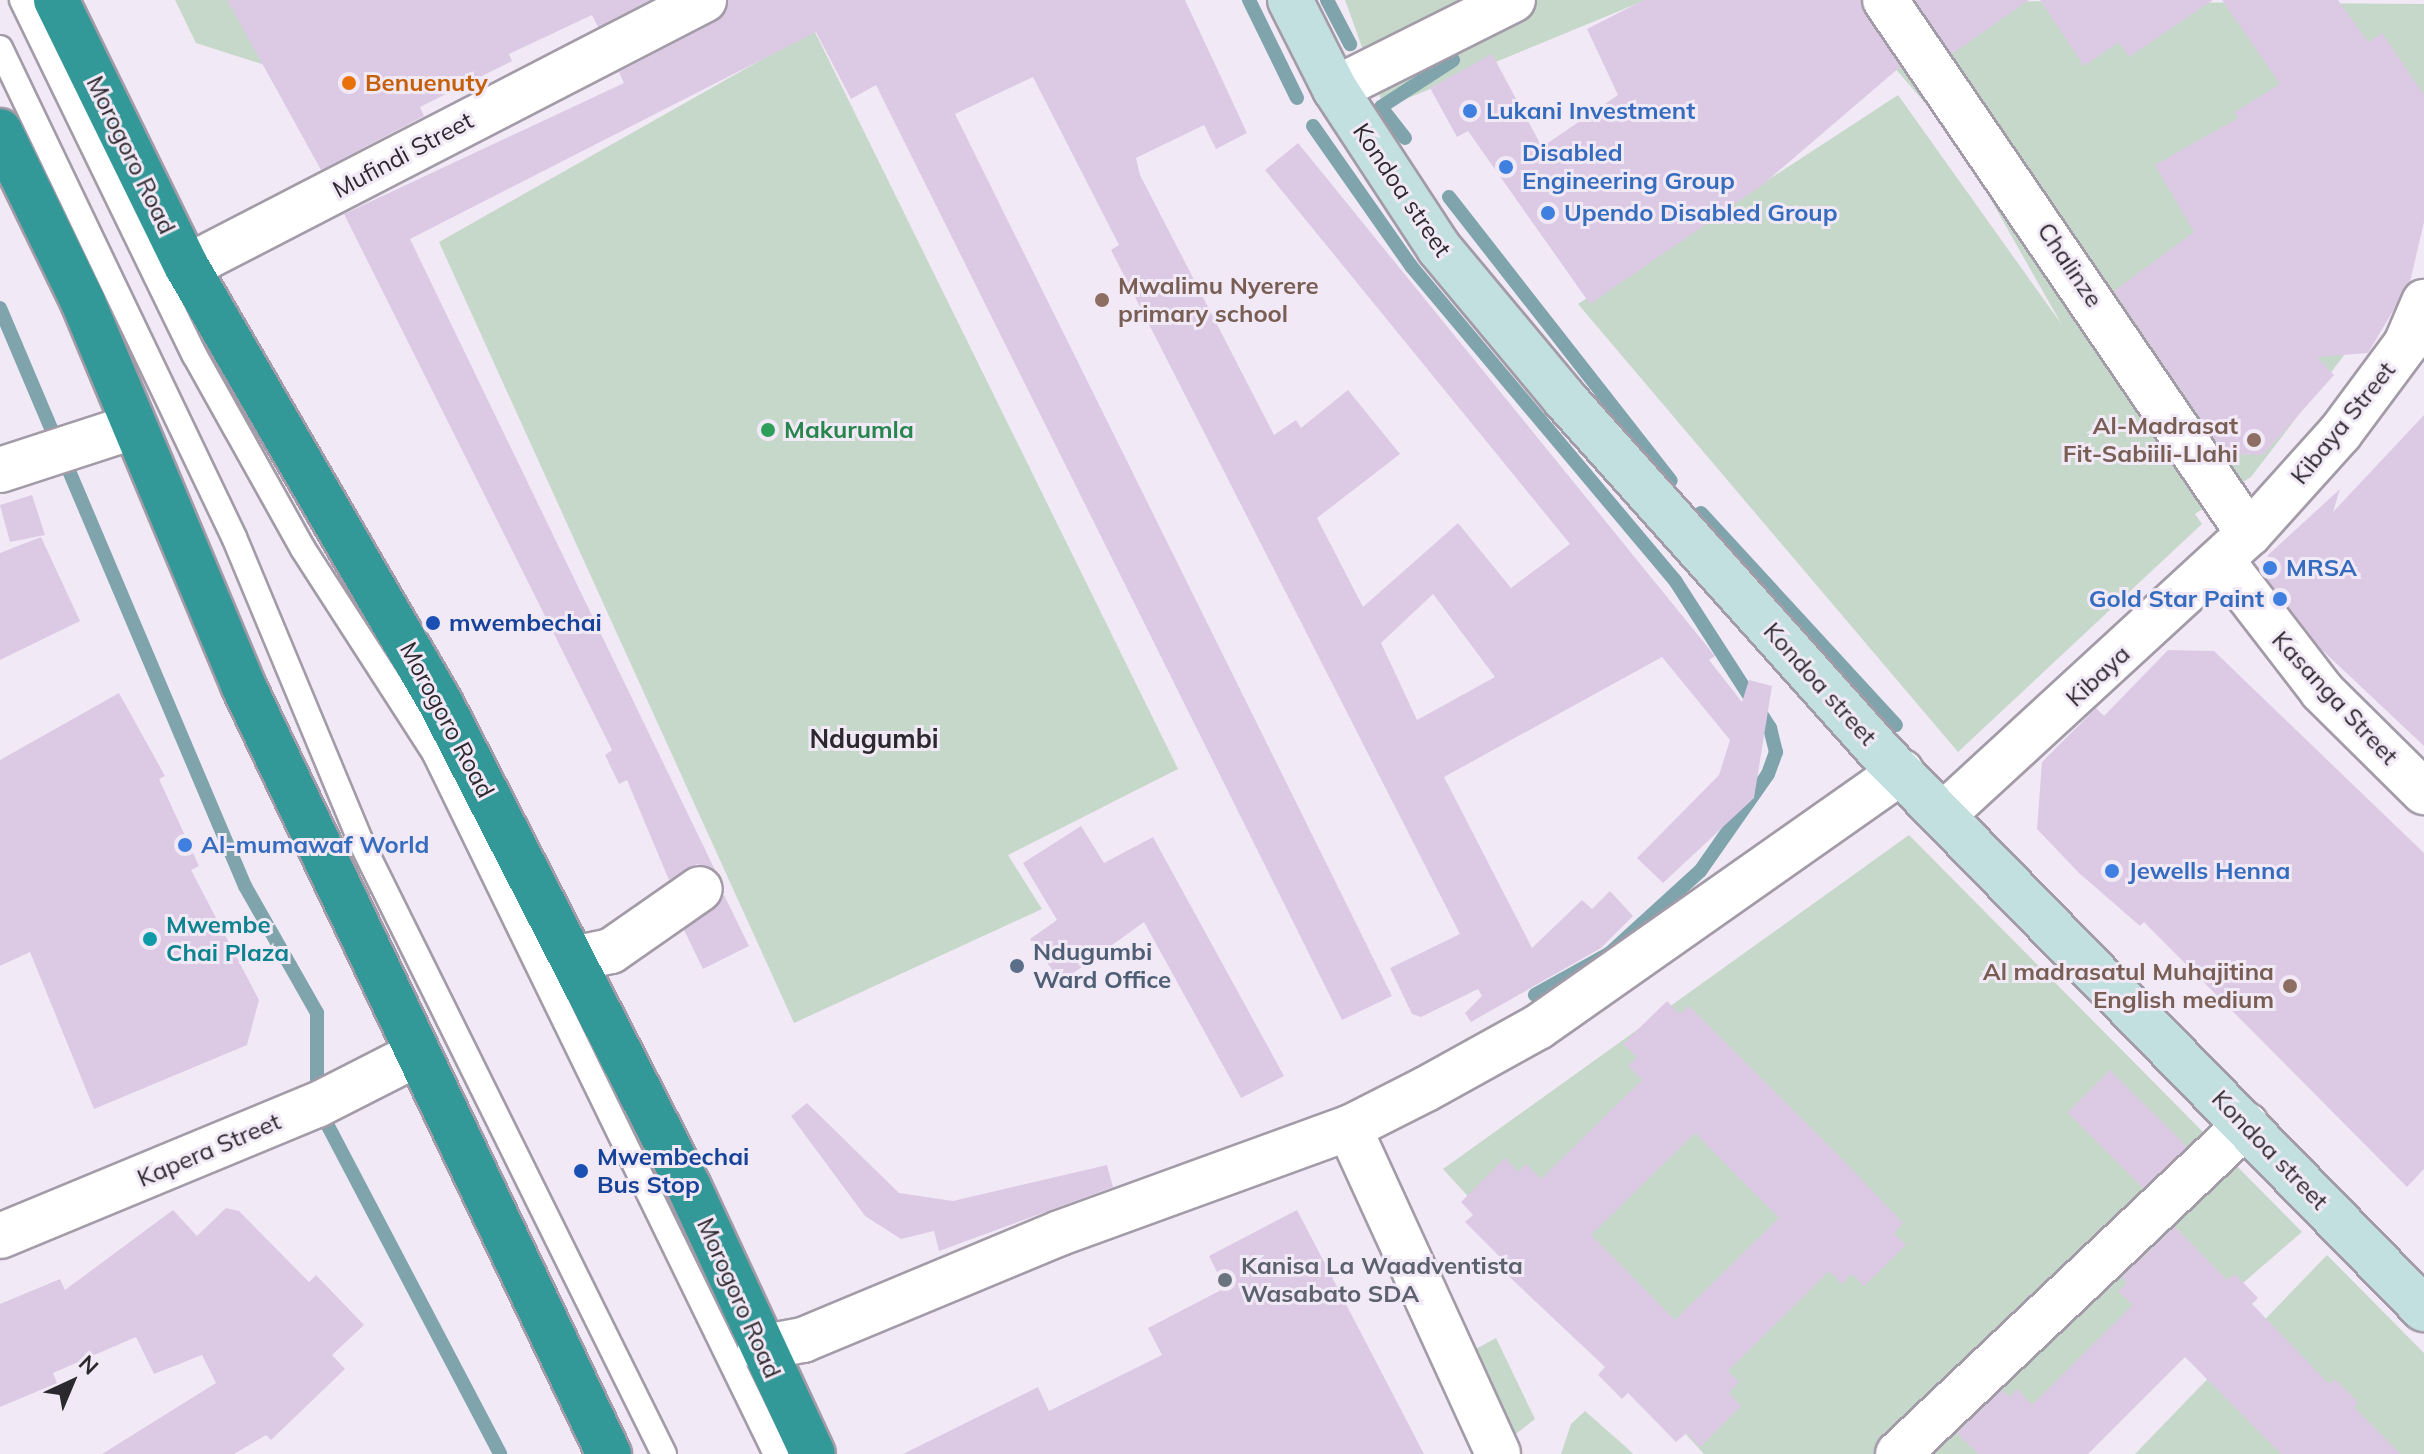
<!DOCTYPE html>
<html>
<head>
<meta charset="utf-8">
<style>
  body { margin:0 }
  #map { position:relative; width:2424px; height:1454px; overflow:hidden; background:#f2e9f6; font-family:Mulish,sans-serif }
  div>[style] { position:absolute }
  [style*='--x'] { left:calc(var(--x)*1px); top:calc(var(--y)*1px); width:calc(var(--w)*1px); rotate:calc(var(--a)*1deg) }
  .green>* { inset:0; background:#c6d8c9 }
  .stream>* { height:14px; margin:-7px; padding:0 7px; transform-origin:7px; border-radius:7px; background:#7fa4ac }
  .building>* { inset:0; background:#dccae5; transform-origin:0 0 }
  .roads { filter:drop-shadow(2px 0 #a39ba7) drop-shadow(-2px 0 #a39ba7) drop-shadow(0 2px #a39ba7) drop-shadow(0 -2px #a39ba7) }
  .lane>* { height:24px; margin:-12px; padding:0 12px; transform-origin:12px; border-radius:12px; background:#fff }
  .street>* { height:44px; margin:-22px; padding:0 22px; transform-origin:22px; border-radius:22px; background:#fff }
  .secondary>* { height:44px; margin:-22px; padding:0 22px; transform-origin:22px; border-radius:22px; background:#c2e0e0 }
  .highway>* { height:44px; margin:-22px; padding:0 22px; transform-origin:22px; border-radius:22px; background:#339998 }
  .dots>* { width:22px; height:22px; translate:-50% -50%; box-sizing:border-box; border:4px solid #f2e9f6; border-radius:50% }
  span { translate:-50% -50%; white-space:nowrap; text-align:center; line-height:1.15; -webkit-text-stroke:6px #f2e9f6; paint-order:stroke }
  .food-label { font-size:24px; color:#c56008; font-weight:700 }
  .left { translate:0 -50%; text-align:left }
  .shop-label { font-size:24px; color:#366cbe; font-weight:700 }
  .right { translate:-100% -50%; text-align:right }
  .street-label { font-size:24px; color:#2c292e }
  .education-label { font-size:24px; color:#785e54; font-weight:700 }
  .leisure-label { font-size:24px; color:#27864d; font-weight:700 }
  .transit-label { font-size:24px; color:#164399; font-weight:700 }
  .culture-label { font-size:24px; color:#0d838f; font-weight:700 }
  .service-label { font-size:24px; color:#4e5e75; font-weight:700 }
  .worship-label { font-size:24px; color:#5b616d; font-weight:700 }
  .neighbourhood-label { font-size:26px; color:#2c292e; font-weight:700 }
  .north { position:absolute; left:32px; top:1342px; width:80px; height:80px; -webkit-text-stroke:6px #f2e9f6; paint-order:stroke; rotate:44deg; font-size:22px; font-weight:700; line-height:32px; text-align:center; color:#2c292e }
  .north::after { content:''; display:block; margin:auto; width:28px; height:36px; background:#2c292e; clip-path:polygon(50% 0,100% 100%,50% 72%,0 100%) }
</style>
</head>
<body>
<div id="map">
  <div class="green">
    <div style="clip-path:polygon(175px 0,518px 0,290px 73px,196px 43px)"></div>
    <div style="clip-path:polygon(1345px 0,1646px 0,1384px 108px)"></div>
    <div style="clip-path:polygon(1836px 0,2424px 4px,2424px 172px,2365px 328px,2251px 477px,2195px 514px,2202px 524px,1958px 752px,1578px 304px,1898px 95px,2062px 325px,1957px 140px)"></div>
    <div style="clip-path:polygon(814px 30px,1178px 769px,1008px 855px,1042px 909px,794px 1023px,439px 242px)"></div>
    <div style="clip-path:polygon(1909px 835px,2302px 1232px,2045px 1454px,1704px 1454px,1443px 1169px)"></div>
    <div style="clip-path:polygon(2327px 1255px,2424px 1353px,2424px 1454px,2135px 1454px)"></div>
    <div style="clip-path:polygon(1496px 1338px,1535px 1419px,1513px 1436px,1474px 1350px)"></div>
    <div style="clip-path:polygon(1585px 1411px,1627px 1448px,1633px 1454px,1561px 1454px,1571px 1424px)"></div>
  </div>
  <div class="stream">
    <div style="--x:1249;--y:0;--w:109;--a:63.9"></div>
    <div style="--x:1327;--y:0;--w:50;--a:62.4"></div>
    <div style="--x:1313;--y:126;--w:171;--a:55"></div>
    <div style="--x:1411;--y:266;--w:412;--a:50"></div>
    <div style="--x:1676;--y:582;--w:174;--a:57.2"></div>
    <div style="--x:1770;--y:728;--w:25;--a:76"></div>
    <div style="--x:1776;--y:752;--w:23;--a:110"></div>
    <div style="--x:1768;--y:774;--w:118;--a:125"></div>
    <div style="--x:1700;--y:871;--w:122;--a:137.7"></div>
    <div style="--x:1610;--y:953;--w:86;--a:150.8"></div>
    <div style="--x:1405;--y:138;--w:39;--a:-128"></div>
    <div style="--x:1381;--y:107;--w:86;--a:-33.1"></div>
    <div style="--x:1449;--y:197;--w:360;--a:52"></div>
    <div style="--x:0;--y:308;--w:628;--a:67.03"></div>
    <div style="--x:245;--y:886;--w:146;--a:60.4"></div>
    <div style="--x:317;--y:1013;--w:92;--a:90"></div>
    <div style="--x:317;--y:1105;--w:394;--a:62.3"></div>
    <div style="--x:1701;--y:513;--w:288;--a:47.4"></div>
  </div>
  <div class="building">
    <div style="clip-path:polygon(227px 0,650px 0,598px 27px,592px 15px,509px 54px,512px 61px,420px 107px,424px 116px,321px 170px)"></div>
    <div style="clip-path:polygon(evenodd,729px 0,1185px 0,1247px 133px,1216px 149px,1204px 125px,1136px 158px,1140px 175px,1274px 435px,1296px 420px,1301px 428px,1348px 390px,1400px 454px,1317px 518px,1363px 607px,1458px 523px,1511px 588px,1570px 544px,1265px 170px,1298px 143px,1715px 656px,1709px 660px,1742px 702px,1749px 680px,1772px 686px,1754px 798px,1663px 883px,1637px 858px,1719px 775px,1730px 740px,1662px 657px,1444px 777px,1532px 948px,1582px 900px,1592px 909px,1610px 891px,1633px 916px,1601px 948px,1471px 1022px,1465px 1013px,1482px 996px,1478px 989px,1421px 1017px,1412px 1014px,1390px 968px,1460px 934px,1111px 250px,1119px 245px,1033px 77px,955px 114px,1392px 996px,1342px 1020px,876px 85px,851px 99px,816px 32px,410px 239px,715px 870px,697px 864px,669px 880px,627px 780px,619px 784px,605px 755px,612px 750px,344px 214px,624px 83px,619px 72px,715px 22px,729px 0,1433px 594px,1495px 677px,1417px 720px,1381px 643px,1433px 594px)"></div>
    <div style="clip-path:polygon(1644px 0,1860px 0,1900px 67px,1761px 186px,1590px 304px,1468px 131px,1457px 137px,1430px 88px,1492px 54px,1542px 147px,1618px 95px,1587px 29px)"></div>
    <div style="clip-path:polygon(1915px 0,2029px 0,1952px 54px)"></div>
    <div style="clip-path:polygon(2040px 0,2213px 0,2129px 57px,2119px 42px,2084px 66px)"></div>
    <div style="clip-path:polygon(2222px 0,2338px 0,2368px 42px,2382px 33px,2424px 95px,2424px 222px,2410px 282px,2368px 353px,2317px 357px,2334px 375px,2263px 455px,2225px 454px,2114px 291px,2194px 232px,2155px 165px,2238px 118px,2235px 112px,2280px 84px)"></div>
    <div style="clip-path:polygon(2424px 415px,2424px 746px,2322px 650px,2267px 579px,2268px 555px,2340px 489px,2333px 512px)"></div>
    <div style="clip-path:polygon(32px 495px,45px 535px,10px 542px,0 505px)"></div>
    <div style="clip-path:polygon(41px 537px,80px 621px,0 660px,0 553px)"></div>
    <div style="clip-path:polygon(2168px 650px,2214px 651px,2424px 853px,2424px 1169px,2407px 1187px,2144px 922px,2140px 926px,2079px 873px,2037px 829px,2042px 762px,2096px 708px,2104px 716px)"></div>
    <div style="clip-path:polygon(119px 693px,165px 776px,159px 779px,199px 866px,191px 870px,259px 1000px,247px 1045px,94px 1109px,30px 952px,0 966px,0 760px)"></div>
    <div style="clip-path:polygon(1081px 826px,1104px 863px,1153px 837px,1284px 1076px,1241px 1098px,1144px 922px,1061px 982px,1030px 939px,1057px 920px,1023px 863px)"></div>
    <div style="clip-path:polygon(724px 895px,749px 946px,703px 969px,684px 930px)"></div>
    <div style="clip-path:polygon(evenodd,1667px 1001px,1680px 1014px,1689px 1006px,1840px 1157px,1903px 1223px,1894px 1233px,1906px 1245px,1864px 1286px,1852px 1274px,1842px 1284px,1829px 1271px,1728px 1371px,1739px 1382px,1729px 1393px,1741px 1406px,1700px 1447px,1687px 1433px,1676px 1442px,1628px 1393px,1622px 1399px,1598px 1375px,1605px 1367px,1500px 1268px,1506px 1263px,1465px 1222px,1473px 1215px,1461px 1202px,1505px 1158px,1518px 1172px,1526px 1164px,1541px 1179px,1642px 1080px,1628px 1066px,1637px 1057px,1623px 1044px,1667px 1001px,1695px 1133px,1779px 1218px,1675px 1320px,1591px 1235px,1695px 1133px)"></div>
    <div style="left:2110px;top:1070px;width:109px;height:60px;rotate:45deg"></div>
    <div style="clip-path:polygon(807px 1103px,899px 1193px,953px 1201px,1107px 1165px,1113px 1187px,939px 1251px,934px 1231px,901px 1239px,865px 1216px,791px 1116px)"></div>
    <div style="clip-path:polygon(226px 1208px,239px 1211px,309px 1282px,316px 1275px,364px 1325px,332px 1355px,345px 1369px,271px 1440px,266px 1435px,234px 1454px,102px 1454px,216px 1383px,202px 1355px,154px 1374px,136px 1337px,53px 1373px,57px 1383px,0 1407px,0 1304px,60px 1279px,65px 1290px,173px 1210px,197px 1236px)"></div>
    <div style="clip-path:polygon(1297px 1210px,1424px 1454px,903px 1454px,1038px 1387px,1049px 1411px,1162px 1355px,1148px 1328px,1225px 1288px,1209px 1256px)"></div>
    <div style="clip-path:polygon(2175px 1227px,2227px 1280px,2235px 1274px,2258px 1298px,2252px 1304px,2329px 1384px,2335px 1379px,2358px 1402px,2354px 1407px,2400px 1454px,2281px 1454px,2185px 1357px,2088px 1454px,1978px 1454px,1957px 1433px,2002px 1390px,2009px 1397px,2017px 1389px,2032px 1405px,2133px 1305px,2118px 1291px,2127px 1283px,2122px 1277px)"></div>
  </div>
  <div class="roads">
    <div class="lane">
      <div style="--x:22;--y:0;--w:394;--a:64.1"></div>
      <div style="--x:194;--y:354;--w:223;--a:60.8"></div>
      <div style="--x:303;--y:549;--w:244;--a:57.2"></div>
      <div style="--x:435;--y:754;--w:779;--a:64.03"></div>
      <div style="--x:0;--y:48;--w:542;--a:64.43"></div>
      <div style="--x:234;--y:537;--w:328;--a:67.4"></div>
      <div style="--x:360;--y:840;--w:685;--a:63.66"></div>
    </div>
    <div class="street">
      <div style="--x:1885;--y:0;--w:646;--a:55.72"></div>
      <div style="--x:1335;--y:89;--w:199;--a:-26.6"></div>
      <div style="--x:187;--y:267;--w:582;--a:-27.31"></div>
      <div style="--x:0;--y:470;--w:139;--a:-18"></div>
      <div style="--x:2222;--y:561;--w:164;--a:52.4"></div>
      <div style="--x:2322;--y:691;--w:144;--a:44.7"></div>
      <div style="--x:1944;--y:814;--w:414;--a:-42.6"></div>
      <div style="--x:2249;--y:534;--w:136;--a:-48"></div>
      <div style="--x:2340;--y:433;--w:111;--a:-53.4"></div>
      <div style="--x:2406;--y:344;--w:46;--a:-66.8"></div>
      <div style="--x:573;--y:959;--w:39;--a:-12"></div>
      <div style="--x:611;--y:951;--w:108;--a:-34.9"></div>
      <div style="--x:1349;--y:1128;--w:358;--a:65.4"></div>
      <div style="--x:0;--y:1236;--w:343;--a:-22.5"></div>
      <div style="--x:317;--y:1105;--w:110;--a:-27"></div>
      <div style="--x:760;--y:1348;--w:44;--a:-10.5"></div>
      <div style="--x:803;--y:1340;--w:278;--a:-22.6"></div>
      <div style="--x:1060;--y:1233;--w:307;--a:-20"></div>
      <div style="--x:1349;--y:1128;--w:86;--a:-26.9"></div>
      <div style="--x:1426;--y:1089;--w:128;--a:-29"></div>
      <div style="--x:1538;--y:1027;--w:444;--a:-35.1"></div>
      <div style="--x:1898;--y:1454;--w:479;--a:-43.4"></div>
    </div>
    <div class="secondary">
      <div style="--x:1290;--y:0;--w:100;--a:63.2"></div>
      <div style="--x:1335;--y:89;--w:190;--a:56.8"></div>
      <div style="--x:1439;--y:248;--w:194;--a:50.2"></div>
      <div style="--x:1563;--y:397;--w:486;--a:48.2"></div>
      <div style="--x:1887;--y:759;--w:769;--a:45.69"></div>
    </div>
    <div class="highway">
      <div style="--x:56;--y:0;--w:297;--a:63.9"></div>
      <div style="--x:187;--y:267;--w:505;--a:59.83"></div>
      <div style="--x:441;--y:704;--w:543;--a:62.82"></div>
      <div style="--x:689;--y:1187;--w:294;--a:65.1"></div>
      <div style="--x:0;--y:131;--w:190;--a:64.1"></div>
      <div style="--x:83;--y:302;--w:415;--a:67.3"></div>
      <div style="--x:243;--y:685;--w:852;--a:64.55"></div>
    </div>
  </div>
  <div class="dots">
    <div style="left:349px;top:83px;background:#e8710a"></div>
    <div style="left:1470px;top:111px;background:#3f7fe0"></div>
    <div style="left:1506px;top:167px;background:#3f7fe0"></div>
    <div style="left:1548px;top:213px;background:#3f7fe0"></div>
    <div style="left:1102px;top:300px;background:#8d6e63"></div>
    <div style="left:768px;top:430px;background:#2e9e5b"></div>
    <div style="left:2254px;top:440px;background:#8d6e63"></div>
    <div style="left:2270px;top:568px;background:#3f7fe0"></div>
    <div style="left:2280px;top:599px;background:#3f7fe0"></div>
    <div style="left:433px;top:623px;background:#1a4fb4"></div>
    <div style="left:185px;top:845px;background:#3f7fe0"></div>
    <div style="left:2112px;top:871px;background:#3f7fe0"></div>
    <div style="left:150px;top:939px;background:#0f9aa8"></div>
    <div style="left:1017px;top:966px;background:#5c6f8a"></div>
    <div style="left:2290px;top:986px;background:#8d6e63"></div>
    <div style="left:581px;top:1171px;background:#1a4fb4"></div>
    <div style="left:1225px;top:1280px;background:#6b7280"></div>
  </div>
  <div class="food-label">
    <span class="left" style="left:365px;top:83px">Benuenuty</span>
  </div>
  <div class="shop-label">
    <span class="left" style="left:1486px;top:111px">Lukani Investment</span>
    <span class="left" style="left:1522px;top:167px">Disabled<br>Engineering Group</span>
    <span class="left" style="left:1564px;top:213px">Upendo Disabled Group</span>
    <span class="left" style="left:2286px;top:568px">MRSA</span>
    <span class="right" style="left:2264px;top:599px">Gold Star Paint</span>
    <span class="left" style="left:201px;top:845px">Al-mumawaf World</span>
    <span class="left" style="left:2128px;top:871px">Jewells Henna</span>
  </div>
  <div class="street-label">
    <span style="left:131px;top:155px;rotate:64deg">Morogoro Road</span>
    <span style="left:403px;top:155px;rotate:-28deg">Mufindi Street</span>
    <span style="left:1402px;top:190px;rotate:56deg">Kondoa street</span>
    <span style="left:2070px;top:265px;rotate:56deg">Chalinze</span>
    <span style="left:2343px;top:423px;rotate:-51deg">Kibaya Street</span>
    <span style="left:2098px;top:676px;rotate:-43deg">Kibaya</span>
    <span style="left:1820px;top:684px;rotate:48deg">Kondoa street</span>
    <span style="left:2335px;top:698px;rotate:47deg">Kasanga Street</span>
    <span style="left:447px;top:720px;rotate:62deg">Morogoro Road</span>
    <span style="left:209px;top:1150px;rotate:-23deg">Kapera Street</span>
    <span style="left:2270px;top:1150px;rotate:46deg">Kondoa street</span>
    <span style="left:739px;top:1298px;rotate:66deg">Morogoro Road</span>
  </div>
  <div class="education-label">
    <span class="left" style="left:1118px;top:300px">Mwalimu Nyerere<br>primary school</span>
    <span class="right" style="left:2238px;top:440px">Al-Madrasat<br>Fit-Sabiili-Llahi</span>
    <span class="right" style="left:2274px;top:986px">Al madrasatul Muhajitina<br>English medium</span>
  </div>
  <div class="leisure-label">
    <span class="left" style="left:784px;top:430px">Makurumla</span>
  </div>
  <div class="transit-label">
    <span class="left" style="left:449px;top:623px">mwembechai</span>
    <span class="left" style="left:597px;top:1171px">Mwembechai<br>Bus Stop</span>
  </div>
  <div class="culture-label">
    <span class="left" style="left:166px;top:939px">Mwembe<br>Chai Plaza</span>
  </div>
  <div class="service-label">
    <span class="left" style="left:1033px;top:966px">Ndugumbi<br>Ward Office</span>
  </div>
  <div class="worship-label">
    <span class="left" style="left:1241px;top:1280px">Kanisa La Waadventista<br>Wasabato SDA</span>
  </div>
  <div class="neighbourhood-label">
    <span style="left:874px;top:739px">Ndugumbi</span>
  </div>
  <div class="north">N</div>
</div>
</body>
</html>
